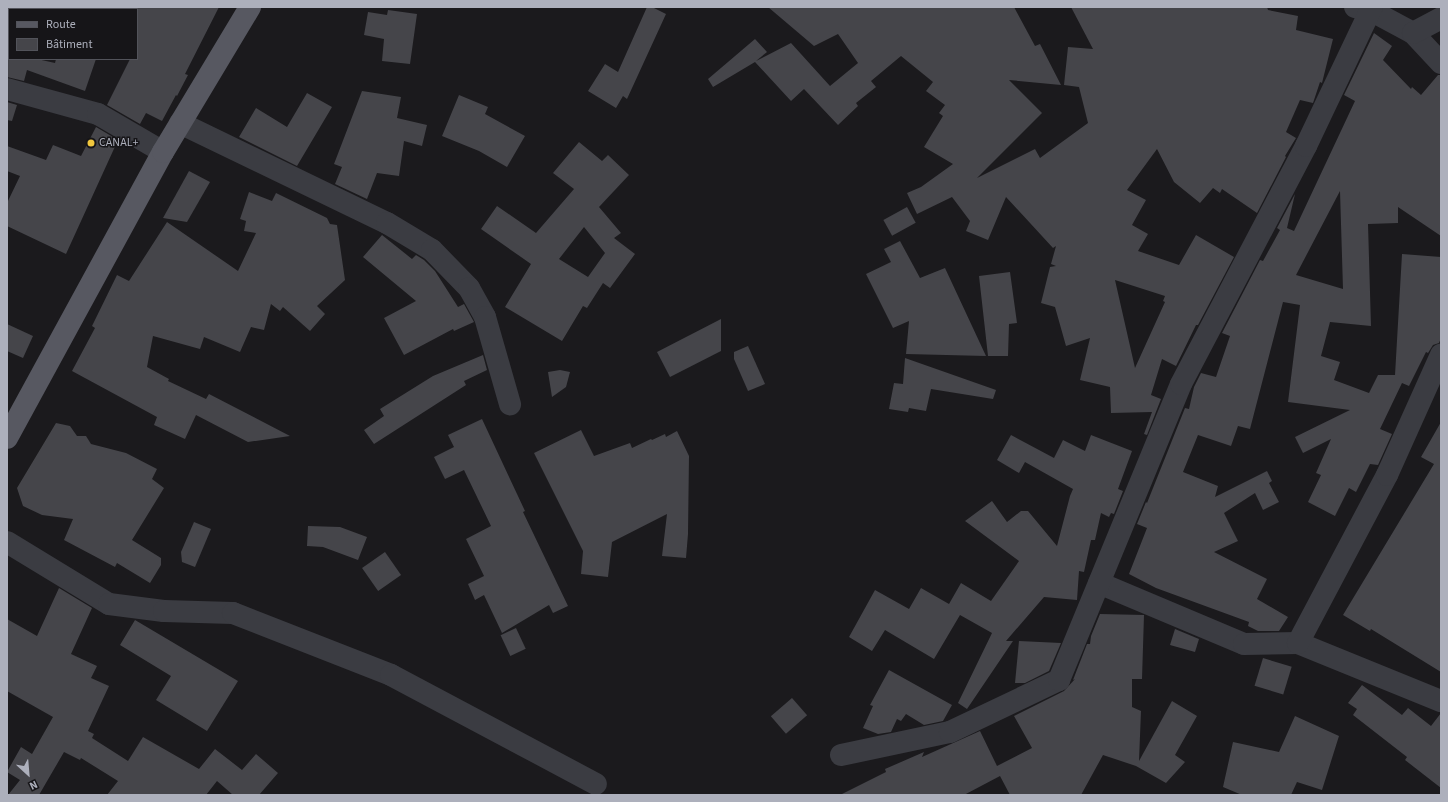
<!DOCTYPE html>
<html>
<head>
<meta charset="utf-8">
<style>
  body { margin:0 }
  #map { position:relative; width:1448px; height:802px; overflow:hidden; background:#1b1a1d; font-family:"Source Sans 3",sans-serif }
  div>[style] { position:absolute }
  [style*='--x'] { left:calc(var(--x)*1px); top:calc(var(--y)*1px); width:calc(var(--w)*1px); rotate:calc(var(--a)*1deg) }
  .building>* { inset:0; background:#45454a; transform-origin:0 0 }
  .minor>* { height:22px; margin:-11px; padding:0 11px; transform-origin:11px; border-radius:11px; background:#3b3c42 }
  .major>* { height:22px; margin:-11px; padding:0 11px; transform-origin:11px; border-radius:11px; background:#575861 }
  .dots>* { width:11px; height:11px; translate:-50% -50%; box-sizing:border-box; border:2px solid #161518; border-radius:50% }
  span { translate:-50% -50%; white-space:nowrap; text-align:center; line-height:1.15; -webkit-text-stroke:3px #161518; paint-order:stroke }
  .poi-label { font-size:12px; color:#adb0bc }
  .left { translate:0 -50%; text-align:left }
  .frame { position:absolute; inset:0; border:8px solid #adb0bc; pointer-events:none }
  .legend { position:absolute; left:8px; top:8px; width:130px; height:52px; box-sizing:border-box; background:#161518; border:1px solid #52535a; margin:0; padding:5px 7px; list-style:none; font-size:12px; color:#adb0bc }
  .legend li { display:flex; align-items:center; gap:8px; height:20px }
  .legend b { width:20px; border:1px solid #52535a }
  .north { position:absolute; left:8px; top:754px; width:40px; height:40px; -webkit-text-stroke:3px #161518; paint-order:stroke; rotate:154deg; font-size:11px; font-weight:700; line-height:16px; text-align:center; color:#adb0bc }
  .north::after { content:''; display:block; margin:auto; width:14px; height:18px; background:#adb0bc; clip-path:polygon(50% 0,100% 100%,50% 72%,0 100%) }
</style>
</head>
<body>
<div id="map">
  <div class="building">
    <div style="clip-path:polygon(137px 7px,219px 7px,185px 74px,188px 75px,177px 96px,176px 95px,162px 121px,146px 113px,140px 124px,107px 105px,130px 59px,137px 59px)"></div>
    <div style="clip-path:polygon(647px 7px,652px 7px,666px 14px,627px 99px,623px 96px,616px 108px,588px 91px,605px 64px,618px 72px)"></div>
    <div style="clip-path:polygon(evenodd,768px 7px,1014px 7px,1035px 46px,1040px 44px,1061px 85px,1009px 80px,1042px 113px,977px 178px,1035px 149px,1040px 158px,1088px 123px,1079px 87px,1064px 85px,1068px 47px,1093px 49px,1071px 7px,1267px 7px,1268px 10px,1298px 16px,1296px 30px,1333px 39px,1322px 83px,1320px 82px,1313px 103px,1300px 100px,1286px 132px,1296px 138px,1285px 156px,1286px 157px,1257px 213px,1222px 189px,1220px 193px,1213px 188px,1200px 203px,1174px 182px,1157px 149px,1127px 190px,1146px 200px,1132px 225px,1148px 234px,1138px 251px,1179px 265px,1196px 235px,1234px 257px,1198px 325px,1196px 325px,1176px 366px,1162px 359px,1151px 395px,1161px 399px,1147px 435px,1144px 434px,1152px 412px,1111px 413px,1110px 387px,1080px 380px,1090px 338px,1066px 346px,1055px 307px,1041px 303px,1050px 267px,1056px 266px,1051px 264px,1056px 246px,1053px 248px,1006px 197px,988px 240px,966px 231px,970px 221px,952px 197px,917px 214px,907px 193px,921px 187px,953px 164px,924px 147px,943px 116px,939px 113px,945px 105px,926px 91px,933px 82px,901px 56px,871px 81px,876px 87px,856px 103px,858px 106px,838px 125px,804px 89px,791px 101px,755px 62px,713px 87px,708px 79px,755px 39px,767px 52px,756px 61px,791px 43px,830px 86px,858px 63px,838px 34px,814px 46px,768px 7px,1115px 280px,1165px 296px,1163px 301px,1165px 302px,1135px 368px,1115px 280px)"></div>
    <div style="clip-path:polygon(388px 10px,417px 14px,410px 64px,382px 61px,384px 39px,364px 35px,368px 12px,387px 15px)"></div>
    <div style="clip-path:polygon(evenodd,1374px 33px,1392px 46px,1383px 60px,1411px 89px,1412px 87px,1421px 95px,1438px 75px,1441px 75px,1441px 236px,1398px 207px,1398px 223px,1368px 224px,1371px 326px,1330px 322px,1321px 356px,1340px 362px,1334px 380px,1369px 393px,1378px 375px,1395px 375px,1402px 254px,1441px 257px,1441px 338px,1439px 343px,1433px 345px,1428px 353px,1426px 352px,1409px 386px,1402px 383px,1380px 429px,1392px 434px,1378px 465px,1370px 464px,1356px 492px,1349px 488px,1335px 516px,1308px 502px,1321px 475px,1316px 473px,1331px 439px,1303px 453px,1295px 437px,1350px 410px,1288px 402px,1300px 305px,1283px 302px,1250px 429px,1238px 426px,1231px 446px,1198px 435px,1183px 472px,1218px 486px,1215px 497px,1267px 471px,1272px 481px,1269px 483px,1279px 502px,1263px 510px,1255px 493px,1224px 513px,1238px 541px,1214px 552px,1267px 579px,1257px 599px,1288px 617px,1279px 631px,1258px 631px,1248px 626px,1249px 622px,1156px 588px,1129px 574px,1147px 528px,1137px 524px,1146px 502px,1147px 503px,1185px 408px,1189px 409px,1194px 387px,1201px 373px,1216px 377px,1230px 336px,1222px 333px,1260px 260px,1263px 261px,1280px 230px,1277px 228px,1295px 194px,1287px 228px,1294px 231px,1355px 101px,1344px 95px,1374px 33px,1340px 191px,1343px 289px,1296px 275px,1340px 191px)"></div>
    <div style="clip-path:polygon(7px 59px,37px 59px,55px 63px,56px 59px,96px 59px,85px 91px,27px 70px,24px 81px,7px 77px)"></div>
    <div style="clip-path:polygon(362px 91px,401px 97px,397px 118px,427px 125px,422px 146px,404px 141px,399px 176px,377px 173px,367px 199px,335px 184px,342px 167px,334px 164px)"></div>
    <div style="clip-path:polygon(307px 93px,332px 107px,297px 166px,239px 137px,256px 108px,287px 127px)"></div>
    <div style="clip-path:polygon(459px 95px,488px 107px,485px 114px,525px 136px,507px 167px,479px 151px,442px 136px)"></div>
    <div style="clip-path:polygon(7px 102px,17px 105px,12px 121px,7px 120px)"></div>
    <div style="clip-path:polygon(96px 127px,118px 140px,66px 254px,7px 226px,7px 203px,20px 176px,7px 171px,7px 146px,46px 160px,53px 145px,81px 156px)"></div>
    <div style="clip-path:polygon(evenodd,579px 142px,602px 161px,608px 155px,629px 175px,599px 207px,621px 233px,614px 238px,635px 254px,610px 288px,603px 283px,587px 308px,583px 306px,562px 341px,505px 307px,531px 264px,481px 229px,497px 206px,536px 233px,574px 189px,553px 173px,579px 142px,584px 227px,605px 253px,588px 277px,559px 259px,584px 227px)"></div>
    <div style="clip-path:polygon(189px 171px,210px 182px,187px 222px,163px 218px)"></div>
    <div style="clip-path:polygon(249px 192px,272px 201px,276px 193px,327px 218px,330px 224px,337px 225px,345px 280px,317px 306px,325px 314px,310px 331px,283px 307px,280px 311px,271px 304px,264px 330px,251px 327px,240px 352px,204px 337px,200px 349px,153px 336px,147px 367px,169px 379px,168px 381px,206px 399px,209px 394px,290px 436px,248px 442px,196px 415px,185px 439px,154px 425px,157px 417px,72px 371px,95px 328px,92px 326px,117px 275px,129px 281px,167px 222px,238px 271px,256px 233px,244px 231px,246px 221px,240px 219px)"></div>
    <div style="left:907px;top:207px;width:18px;height:27px;rotate:61deg"></div>
    <div style="clip-path:polygon(382px 235px,412px 259px,416px 255px,424px 260px,435px 271px,458px 307px,464px 304px,474px 322px,454px 331px,453px 329px,404px 355px,384px 318px,416px 301px,363px 257px)"></div>
    <div style="clip-path:polygon(900px 241px,920px 278px,945px 268px,986px 356px,906px 354px,909px 321px,893px 328px,866px 274px,891px 262px,884px 249px)"></div>
    <div style="clip-path:polygon(1010px 272px,1017px 323px,1009px 324px,1008px 356px,988px 356px,979px 276px)"></div>
    <div style="clip-path:polygon(721px 319px,721px 351px,670px 377px,657px 352px)"></div>
    <div style="clip-path:polygon(7px 324px,33px 336px,23px 358px,7px 351px)"></div>
    <div style="clip-path:polygon(748px 346px,765px 384px,748px 391px,734px 359px,734px 352px)"></div>
    <div style="clip-path:polygon(483px 355px,487px 370px,464px 381px,466px 385px,374px 444px,364px 430px,384px 416px,380px 409px,433px 376px)"></div>
    <div style="clip-path:polygon(905px 358px,996px 390px,993px 399px,931px 389px,926px 411px,909px 408px,908px 412px,889px 409px,894px 383px,903px 384px)"></div>
    <div style="clip-path:polygon(560px 370px,570px 372px,566px 387px,552px 397px,548px 372px)"></div>
    <div style="clip-path:polygon(482px 419px,525px 511px,523px 512px,568px 606px,553px 613px,549px 605px,502px 633px,484px 595px,475px 600px,468px 584px,484px 576px,466px 539px,491px 526px,464px 470px,445px 479px,434px 457px,454px 447px,448px 435px)"></div>
    <div style="clip-path:polygon(1441px 422px,1441px 672px,1371px 629px,1370px 631px,1343px 615px,1434px 464px,1421px 457px)"></div>
    <div style="clip-path:polygon(56px 423px,70px 426px,77px 436px,86px 436px,91px 444px,126px 453px,157px 469px,152px 479px,164px 488px,132px 540px,161px 558px,161px 565px,150px 583px,117px 563px,115px 567px,64px 540px,73px 519px,42px 515px,23px 506px,17px 488px)"></div>
    <div style="clip-path:polygon(581px 430px,594px 456px,630px 443px,632px 448px,651px 439px,652px 440px,665px 434px,666px 437px,677px 431px,689px 456px,688px 534px,686px 558px,662px 556px,667px 514px,612px 542px,608px 577px,581px 574px,583px 551px,534px 453px)"></div>
    <div style="clip-path:polygon(1011px 435px,1054px 458px,1063px 440px,1085px 451px,1091px 435px,1132px 451px,1118px 489px,1123px 491px,1114px 514px,1111px 513px,1109px 517px,1101px 513px,1095px 540px,1091px 540px,1084px 572px,1079px 571px,1077px 600px,1044px 597px,1006px 641px,1013px 641px,967px 709px,958px 703px,992px 633px,960px 615px,934px 659px,885px 630px,872px 651px,849px 637px,875px 590px,909px 609px,921px 588px,949px 604px,961px 583px,991px 601px,1019px 561px,965px 521px,992px 501px,1007px 522px,1021px 511px,1028px 511px,1057px 546px,1070px 496px,1073px 489px,1025px 462px,1019px 473px,997px 460px)"></div>
    <div style="clip-path:polygon(194px 522px,211px 529px,195px 567px,182px 562px,181px 552px)"></div>
    <div style="clip-path:polygon(308px 526px,340px 527px,367px 537px,358px 560px,323px 547px,307px 546px)"></div>
    <div style="left:385px;top:552px;width:28px;height:28px;rotate:55deg"></div>
    <div style="clip-path:polygon(59px 588px,92px 608px,71px 654px,97px 666px,91px 678px,109px 686px,88px 731px,94px 734px,92px 738px,128px 761px,143px 737px,199px 769px,215px 749px,242px 770px,256px 754px,278px 773px,259px 795px,233px 795px,217px 781px,206px 795px,107px 795px,118px 781px,81px 758px,80px 760px,64px 752px,39px 795px,8px 795px,20px 780px,7px 772px,21px 747px,32px 754px,53px 717px,7px 691px,7px 619px,37px 636px)"></div>
    <div style="clip-path:polygon(1100px 614px,1144px 615px,1142px 679px,1132px 679px,1132px 707px,1141px 711px,1139px 761px,1172px 701px,1197px 716px,1175px 755px,1185px 762px,1166px 783px,1136px 766px,1103px 755px,1081px 795px,1010px 795px,1000px 776px,964px 795px,840px 795px,886px 772px,885px 769px,924px 752px,922px 757px,980px 731px,997px 766px,1032px 748px,1014px 716px,1064px 691px,1075px 679px,1073px 680px,1087px 644px,1090px 644px,1091px 636px)"></div>
    <div style="clip-path:polygon(135px 620px,238px 681px,207px 731px,156px 700px,171px 676px,120px 645px)"></div>
    <div style="left:516px;top:628px;width:23px;height:17px;rotate:65deg"></div>
    <div style="clip-path:polygon(1175px 629px,1199px 639px,1195px 652px,1170px 645px)"></div>
    <div style="clip-path:polygon(1019px 641px,1061px 643px,1049px 671px,1025px 683px,1015px 683px)"></div>
    <div style="left:1263px;top:658px;width:30px;height:29px;rotate:17deg"></div>
    <div style="clip-path:polygon(889px 670px,952px 705px,943px 721px,924px 725px,906px 714px,901px 721px,897px 719px,891px 732px,878px 734px,863px 728px,873px 706px,870px 705px)"></div>
    <div style="clip-path:polygon(1362px 685px,1402px 715px,1408px 708px,1431px 726px,1441px 713px,1441px 788px,1405px 760px,1407px 757px,1353px 715px,1357px 709px,1348px 703px)"></div>
    <div style="left:792px;top:698px;width:23px;height:28px;rotate:49deg"></div>
    <div style="clip-path:polygon(1295px 716px,1339px 736px,1322px 790px,1297px 782px,1291px 795px,1242px 795px,1223px 787px,1233px 742px,1279px 752px)"></div>
  </div>
  <div class="minor">
    <div style="--x:1355;--y:7;--w:17;--a:13"></div>
    <div style="--x:1372;--y:11;--w:47;--a:28.2"></div>
    <div style="--x:1413;--y:33;--w:41;--a:47"></div>
    <div style="--x:1413;--y:33;--w:32;--a:-28"></div>
    <div style="--x:7;--y:89;--w:94;--a:15.4"></div>
    <div style="--x:98;--y:114;--w:75;--a:30.3"></div>
    <div style="--x:180;--y:123;--w:230;--a:25.8"></div>
    <div style="--x:387;--y:223;--w:52;--a:31"></div>
    <div style="--x:432;--y:250;--w:53;--a:45.8"></div>
    <div style="--x:469;--y:288;--w:33;--a:61"></div>
    <div style="--x:485;--y:317;--w:91;--a:74"></div>
    <div style="--x:7;--y:542;--w:119;--a:31.3"></div>
    <div style="--x:109;--y:604;--w:55;--a:7.3"></div>
    <div style="--x:164;--y:611;--w:69;--a:1.7"></div>
    <div style="--x:233;--y:613;--w:170;--a:21.4"></div>
    <div style="--x:391;--y:675;--w:232;--a:28"></div>
    <div style="--x:1099;--y:583;--w:157;--a:22.8"></div>
    <div style="--x:1244;--y:644;--w:54;--a:-1.1"></div>
    <div style="--x:1298;--y:643;--w:154;--a:22.1"></div>
    <div style="--x:1298;--y:643;--w:190;--a:-62.1"></div>
    <div style="--x:1387;--y:475;--w:132;--a:-65.8"></div>
    <div style="--x:841;--y:755;--w:111;--a:-11.9"></div>
    <div style="--x:950;--y:732;--w:121;--a:-25.5"></div>
    <div style="--x:1059;--y:680;--w:320;--a:-67.6"></div>
    <div style="--x:1181;--y:384;--w:269;--a:-62.3"></div>
    <div style="--x:1306;--y:146;--w:154;--a:-64.6"></div>
  </div>
  <div class="major">
    <div style="--x:7;--y:438;--w:326;--a:-61.4"></div>
    <div style="--x:163;--y:152;--w:169;--a:-59"></div>
  </div>
  <div class="dots">
    <div style="left:91px;top:143px;background:#f1c73e"></div>
  </div>
  <div class="poi-label">
    <span class="left" style="left:99px;top:143px">CANAL+</span>
  </div>
  <div class="frame"></div>
  <ul class="legend">
  <li><b style="height:5px;background:#575861"></b>Route</li>
  <li><b style="height:11px;background:#45454a"></b>Bâtiment</li>
  </ul>
  <div class="north">N</div>
</div>
</body>
</html>
